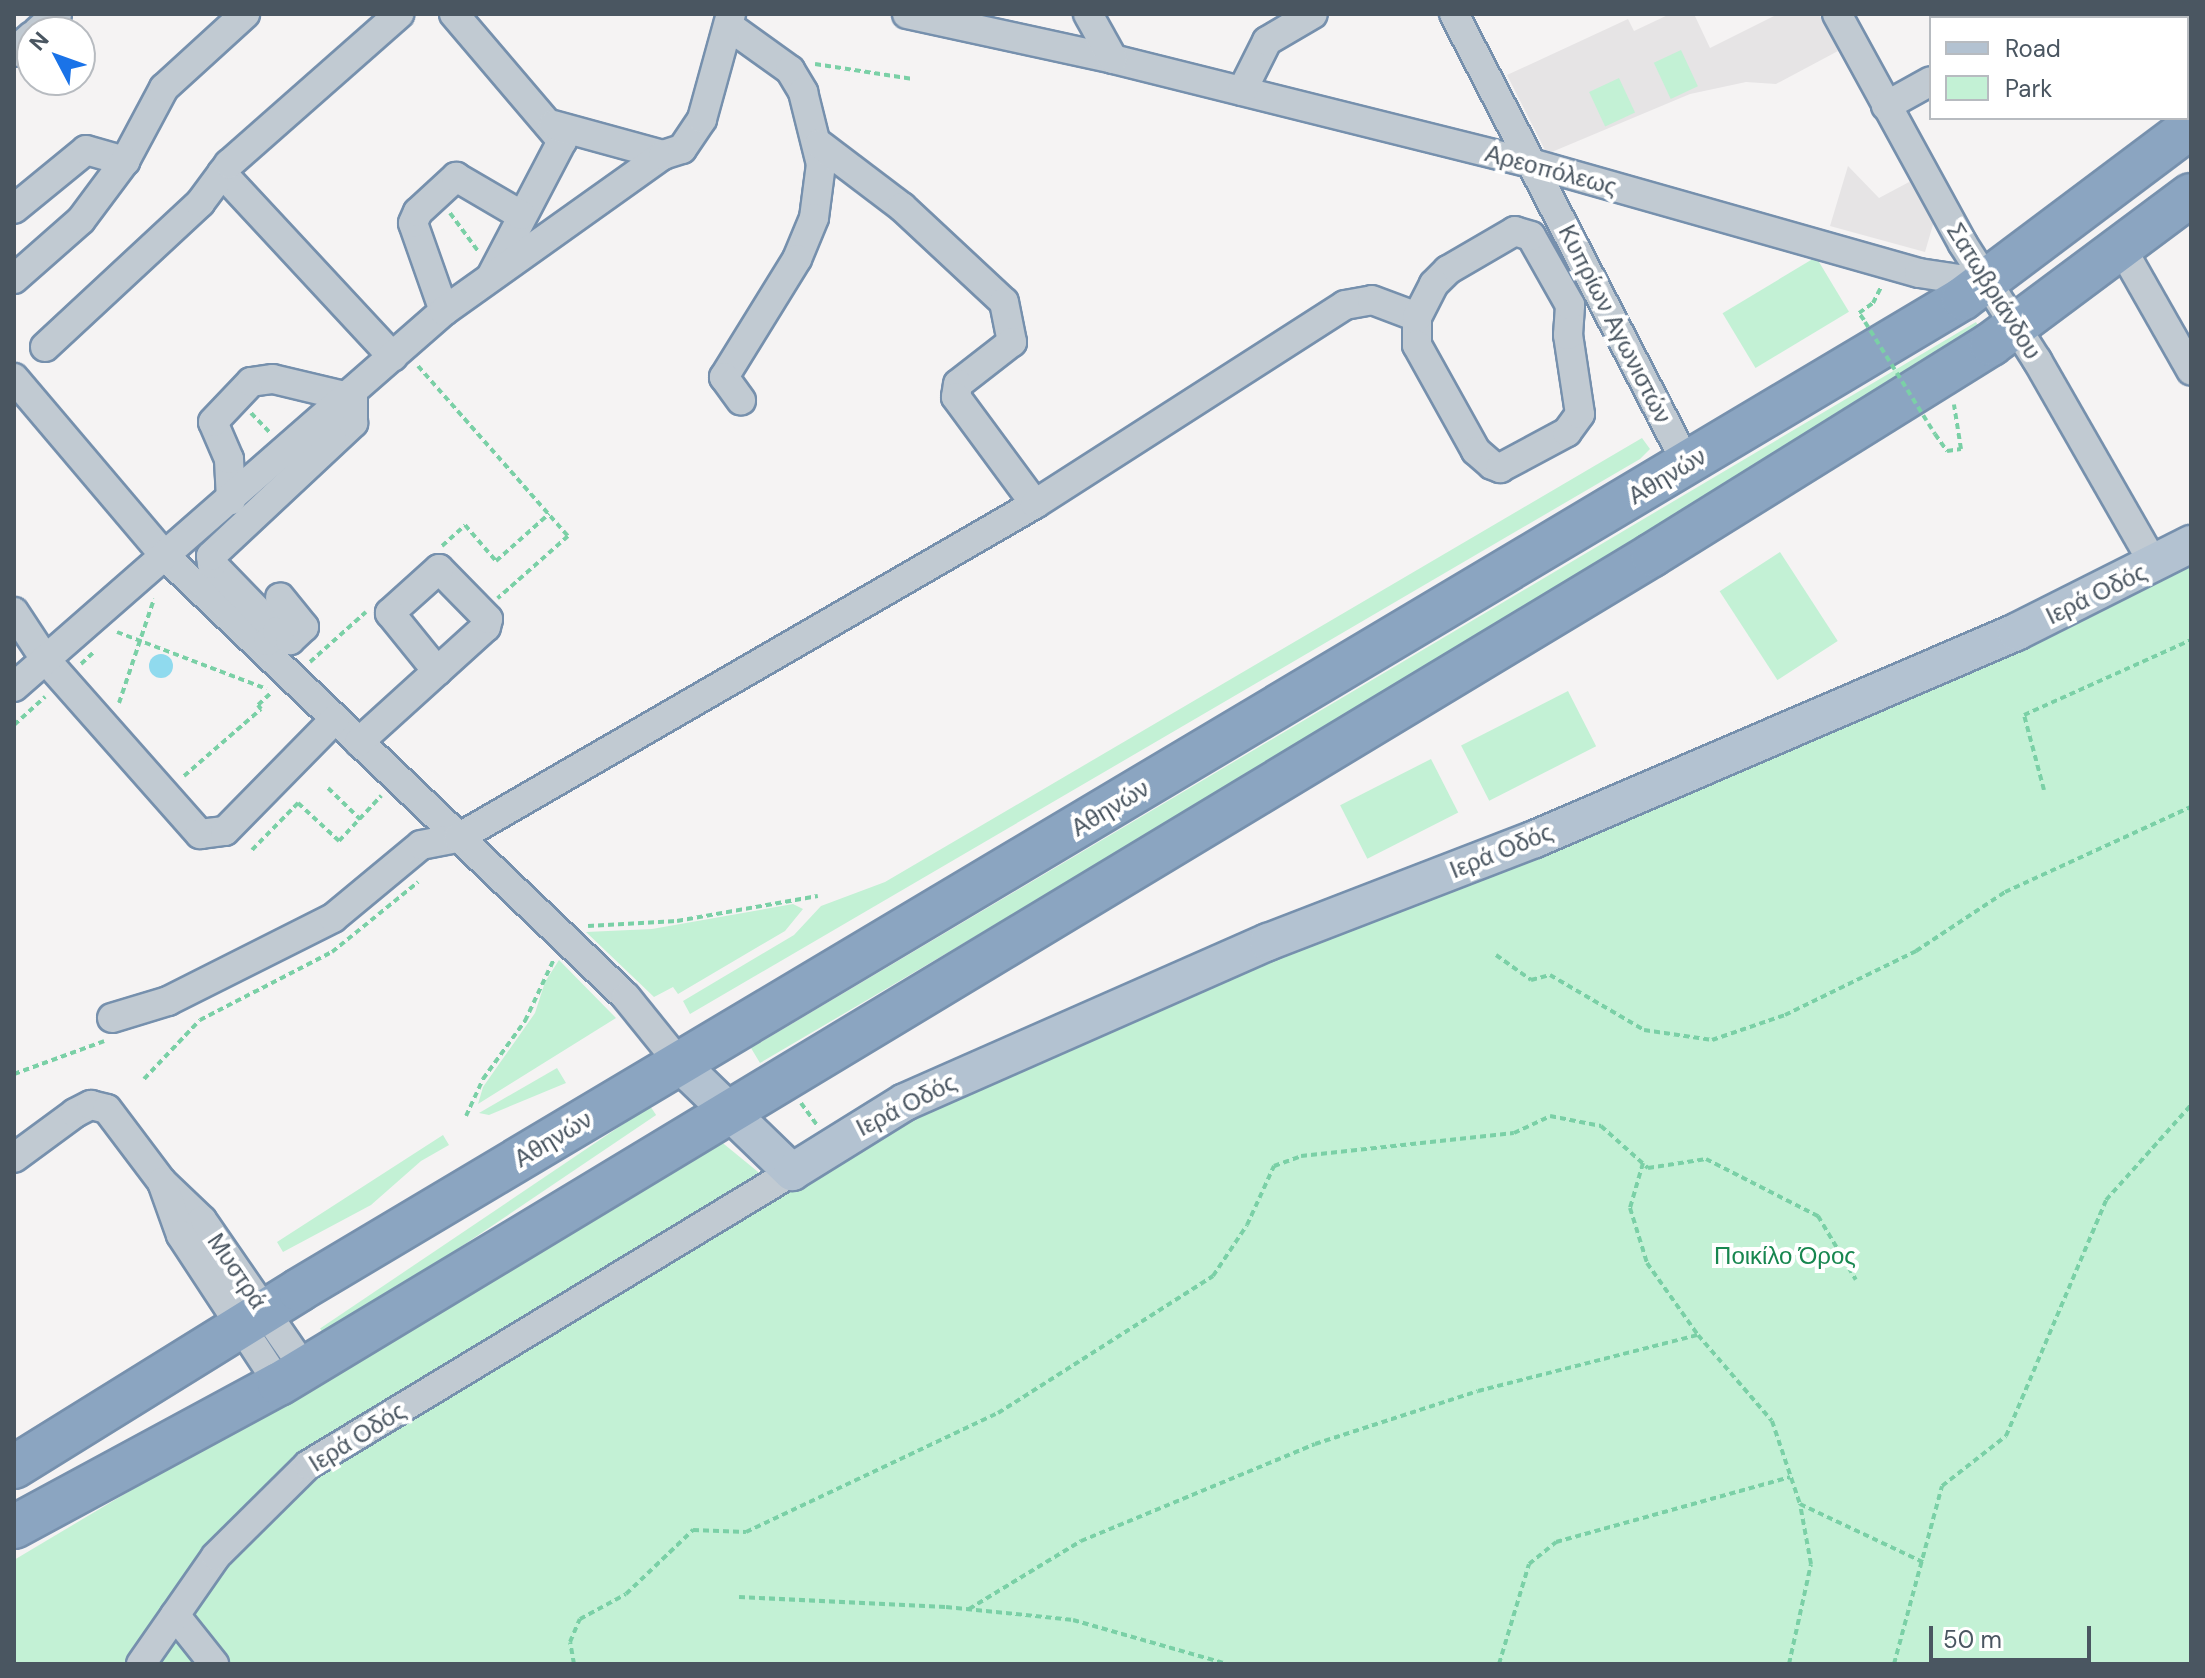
<!DOCTYPE html>
<html>
<head>
<meta charset="utf-8">
<style>
  body { margin:0 }
  #map { position:relative; width:2205px; height:1678px; overflow:hidden; background:#f5f3f3; font-family:"DM Sans",sans-serif }
  div>[style] { position:absolute }
  [style*='--x'] { left:calc(var(--x)*1px); top:calc(var(--y)*1px); width:calc(var(--w)*1px); rotate:calc(var(--a)*1deg) }
  .education>* { inset:0; background:#e6e4e5 }
  .green>* { inset:0; background:#c3f1d5; transform-origin:0 0 }
  .water>* { inset:0; background:#90daee }
  .round { border-radius:50% }
  .path>* { height:4px; margin-top:-2px; transform-origin:0; background:repeating-linear-gradient(90deg,#7ad0a6 0 6px,transparent 0 10px) }
  .roads { filter:drop-shadow(2px 0 #7690ad) drop-shadow(-2px 0 #7690ad) drop-shadow(0 2px #7690ad) drop-shadow(0 -2px #7690ad) }
  .minor>* { height:28px; margin:-14px; padding:0 14px; transform-origin:14px; border-radius:14px; background:#c1cad2 }
  .major>* { height:36px; margin:-18px; padding:0 18px; transform-origin:18px; border-radius:18px; background:#b3c2d1 }
  .highway>* { height:42px; margin:-21px; padding:0 21px; transform-origin:21px; border-radius:21px; background:#8ba5c1 }
  .path-bridge>* { height:4px; margin-top:-2px; transform-origin:0; background:repeating-linear-gradient(90deg,#7ad0a6 0 6px,transparent 0 10px) }
  span { translate:-50% -50%; white-space:nowrap; text-align:center; line-height:1.15; -webkit-text-stroke:8px #fff; paint-order:stroke }
  .street-label { font-size:24px; color:#4a5661 }
  .park-label { font-size:24px; color:#17864f }
  .frame { position:absolute; inset:0; border:16px solid #4a5661; pointer-events:none }
  .legend { position:absolute; left:1929px; top:16px; width:260px; height:104px; box-sizing:border-box; background:#fff; border:2px solid #b7bbc0; margin:0; padding:10px 14px; list-style:none; font-size:24px; color:#4a5661 }
  .legend li { display:flex; align-items:center; gap:16px; height:40px }
  .legend b { width:40px; border:2px solid #b7bbc0 }
  .north { position:absolute; left:16px; top:16px; width:80px; height:80px; box-sizing:border-box; background:#fff; border:2px solid #b7bbc0; border-radius:50%; rotate:311deg; font-size:22px; font-weight:700; line-height:32px; text-align:center; color:#4a5661 }
  .north::after { content:''; display:block; margin:auto; width:28px; height:36px; background:#1a73e8; clip-path:polygon(50% 0,100% 100%,50% 72%,0 100%) }
  .scale { position:absolute; left:1929px; top:1626px; width:162px; height:36px; box-sizing:border-box; border:4px solid #4a5661; border-top:0; padding-left:10px; font-size:24px; line-height:28px; white-space:nowrap; color:#4a5661; -webkit-text-stroke:6px #fff; paint-order:stroke }
</style>
</head>
<body>
<div id="map">
  <div class="education">
    <div style="clip-path:polygon(1670px 14px,1694px 14px,1710px 48px,1778px 14px,1819px 14px,1838px 51px,1776px 84px,1746px 82px,1690px 94px,1547px 154px,1507px 75px,1628px 19px,1634px 31px)"></div>
    <div style="clip-path:polygon(1848px 166px,1879px 198px,1911px 181px,1937px 211px,1925px 252px,1830px 226px)"></div>
  </div>
  <div class="green">
    <div style="left:1681px;top:50px;width:40px;height:30px;rotate:65deg"></div>
    <div style="left:1619px;top:78px;width:38px;height:33px;rotate:65deg"></div>
    <div style="left:1816px;top:257px;width:64px;height:109px;rotate:59deg"></div>
    <div style="clip-path:polygon(1976px 322px,1981px 331px,1701px 499px,1669px 528px,760px 1063px,751px 1048px)"></div>
    <div style="clip-path:polygon(1642px 438px,1650px 449px,1640px 459px,690px 1014px,683px 1001px,794px 935px,821px 906px,885px 882px)"></div>
    <div style="clip-path:polygon(2191px 544px,2191px 1664px,14px 1664px,14px 1560px,719px 1140px,773px 1184px,813px 1158px)"></div>
    <div style="left:1780px;top:552px;width:106px;height:72px;rotate:57deg"></div>
    <div style="left:1568px;top:691px;width:62px;height:120px;rotate:63deg"></div>
    <div style="left:1431px;top:759px;width:60px;height:102px;rotate:63deg"></div>
    <div style="clip-path:polygon(793px 904px,803px 909px,785px 931px,678px 994px,673px 987px,654px 997px,586px 932px,652px 929px)"></div>
    <div style="clip-path:polygon(559px 960px,616px 1018px,478px 1104px,483px 1087px,535px 1013px,545px 982px)"></div>
    <div style="clip-path:polygon(557px 1068px,566px 1083px,489px 1115px,479px 1113px)"></div>
    <div style="left:650px;top:1106px;width:11px;height:398px;rotate:56deg"></div>
    <div style="clip-path:polygon(443px 1135px,449px 1145px,421px 1161px,371px 1205px,283px 1252px,277px 1242px)"></div>
  </div>
  <div class="water">
    <div class="round" style="left:149px;top:654px;width:24px;height:24px"></div>
  </div>
  <div class="path">
    <div style="--x:815;--y:64;--w:99;--a:8.7"></div>
    <div style="--x:450;--y:213;--w:47;--a:53.6"></div>
    <div style="--x:1864;--y:320;--w:9;--a:-126"></div>
    <div style="--x:1859;--y:313;--w:17;--a:-36"></div>
    <div style="--x:1873;--y:303;--w:18;--a:-63"></div>
    <div style="--x:418;--y:366;--w:227;--a:48.6"></div>
    <div style="--x:568;--y:536;--w:94;--a:138.5"></div>
    <div style="--x:251;--y:413;--w:28;--a:46"></div>
    <div style="--x:1935;--y:434;--w:21;--a:55"></div>
    <div style="--x:1947;--y:451;--w:14;--a:-8"></div>
    <div style="--x:1961;--y:449;--w:45;--a:-99"></div>
    <div style="--x:442;--y:546;--w:31;--a:-42"></div>
    <div style="--x:465;--y:525;--w:48;--a:49.3"></div>
    <div style="--x:496;--y:561;--w:71;--a:-41.6"></div>
    <div style="--x:117;--y:632;--w:160;--a:20.8"></div>
    <div style="--x:310;--y:662;--w:75;--a:-41.8"></div>
    <div style="--x:81;--y:664;--w:19;--a:-43"></div>
    <div style="--x:119;--y:703;--w:110;--a:-71.4"></div>
    <div style="--x:14;--y:725;--w:42;--a:-42.1"></div>
    <div style="--x:184;--y:776;--w:102;--a:-41"></div>
    <div style="--x:261;--y:709;--w:5;--a:-127"></div>
    <div style="--x:258;--y:705;--w:19;--a:-43"></div>
    <div style="--x:328;--y:788;--w:45;--a:44.1"></div>
    <div style="--x:2044;--y:790;--w:78;--a:-104.9"></div>
    <div style="--x:2024;--y:715;--w:183;--a:-24.2"></div>
    <div style="--x:252;--y:850;--w:66;--a:-45.6"></div>
    <div style="--x:298;--y:803;--w:56;--a:42.8"></div>
    <div style="--x:339;--y:841;--w:62;--a:-47"></div>
    <div style="--x:588;--y:926;--w:89;--a:-3.2"></div>
    <div style="--x:677;--y:921;--w:143;--a:-10.1"></div>
    <div style="--x:1496;--y:955;--w:43;--a:35.5"></div>
    <div style="--x:1531;--y:980;--w:20;--a:-15"></div>
    <div style="--x:1550;--y:975;--w:109;--a:30.3"></div>
    <div style="--x:1644;--y:1030;--w:69;--a:8.4"></div>
    <div style="--x:1712;--y:1040;--w:77;--a:-18.9"></div>
    <div style="--x:1785;--y:1015;--w:146;--a:-26"></div>
    <div style="--x:1916;--y:951;--w:107;--a:-33.5"></div>
    <div style="--x:2005;--y:892;--w:205;--a:-24.6"></div>
    <div style="--x:14;--y:1074;--w:96;--a:-20.1"></div>
    <div style="--x:144;--y:1079;--w:81;--a:-46.5"></div>
    <div style="--x:200;--y:1020;--w:148;--a:-27.3"></div>
    <div style="--x:332;--y:952;--w:111;--a:-39.1"></div>
    <div style="--x:801;--y:1103;--w:27;--a:54"></div>
    <div style="--x:466;--y:1116;--w:41;--a:-65.3"></div>
    <div style="--x:483;--y:1079;--w:72;--a:-54.1"></div>
    <div style="--x:525;--y:1021;--w:68;--a:-64.9"></div>
    <div style="--x:1643;--y:1163;--w:47;--a:106.1"></div>
    <div style="--x:1630;--y:1208;--w:58;--a:72.8"></div>
    <div style="--x:1647;--y:1263;--w:88;--a:54.7"></div>
    <div style="--x:739;--y:1597;--w:207;--a:2.8"></div>
    <div style="--x:946;--y:1607;--w:128;--a:5.8"></div>
    <div style="--x:1073;--y:1620;--w:160;--a:15.9"></div>
    <div style="--x:969;--y:1609;--w:131;--a:-31.3"></div>
    <div style="--x:1081;--y:1541;--w:253;--a:-22.5"></div>
    <div style="--x:1315;--y:1444;--w:171;--a:-18"></div>
    <div style="--x:1478;--y:1391;--w:227;--a:-14.3"></div>
    <div style="--x:1698;--y:1335;--w:113;--a:49.3"></div>
    <div style="--x:1772;--y:1421;--w:88;--a:71.4"></div>
    <div style="--x:1800;--y:1504;--w:138;--a:25.3"></div>
    <div style="--x:574;--y:1664;--w:22;--a:-100"></div>
    <div style="--x:570;--y:1642;--w:25;--a:-67"></div>
    <div style="--x:580;--y:1619;--w:52;--a:-28.5"></div>
    <div style="--x:626;--y:1594;--w:93;--a:-43.7"></div>
    <div style="--x:693;--y:1530;--w:53;--a:2.2"></div>
    <div style="--x:746;--y:1532;--w:279;--a:-25.3"></div>
    <div style="--x:998;--y:1413;--w:255;--a:-32.5"></div>
    <div style="--x:1213;--y:1276;--w:61;--a:-56.3"></div>
    <div style="--x:1247;--y:1225;--w:65;--a:-65.4"></div>
    <div style="--x:1274;--y:1166;--w:29;--a:-20"></div>
    <div style="--x:1301;--y:1156;--w:214;--a:-6.2"></div>
    <div style="--x:1514;--y:1133;--w:40;--a:-25"></div>
    <div style="--x:1550;--y:1116;--w:52;--a:11.1"></div>
    <div style="--x:1601;--y:1126;--w:63;--a:41.8"></div>
    <div style="--x:1648;--y:1168;--w:59;--a:-8.8"></div>
    <div style="--x:1706;--y:1159;--w:126;--a:27"></div>
    <div style="--x:1818;--y:1216;--w:74;--a:59.3"></div>
    <div style="--x:1499;--y:1664;--w:104;--a:-73.3"></div>
    <div style="--x:1529;--y:1564;--w:35;--a:-39"></div>
    <div style="--x:1556;--y:1542;--w:243;--a:-15.5"></div>
    <div style="--x:1789;--y:1664;--w:102;--a:-77.6"></div>
    <div style="--x:1811;--y:1564;--w:61;--a:-100.4"></div>
    <div style="--x:1894;--y:1664;--w:184;--a:-74.9"></div>
    <div style="--x:1942;--y:1486;--w:81;--a:-38"></div>
    <div style="--x:2006;--y:1436;--w:256;--a:-67"></div>
    <div style="--x:2106;--y:1200;--w:127;--a:-48.2"></div>
  </div>
  <div class="roads">
    <div class="minor">
      <div style="--x:454;--y:14;--w:167;--a:49.6"></div>
      <div style="--x:562;--y:141;--w:151;--a:117.6"></div>
      <div style="--x:907;--y:14;--w:211;--a:12.3"></div>
      <div style="--x:1113;--y:59;--w:434;--a:14"></div>
      <div style="--x:1534;--y:164;--w:400;--a:15.8"></div>
      <div style="--x:1919;--y:273;--w:68;--a:8.5"></div>
      <div style="--x:1088;--y:14;--w:51;--a:60.9"></div>
      <div style="--x:1454;--y:14;--w:507;--a:62.63"></div>
      <div style="--x:1837;--y:14;--w:262;--a:61.3"></div>
      <div style="--x:1963;--y:244;--w:138;--a:57.5"></div>
      <div style="--x:2037;--y:360;--w:237;--a:60.2"></div>
      <div style="--x:2046;--y:18;--w:9;--a:-27"></div>
      <div style="--x:730;--y:27;--w:74;--a:35.6"></div>
      <div style="--x:790;--y:70;--w:26;--a:59"></div>
      <div style="--x:803;--y:92;--w:74;--a:76"></div>
      <div style="--x:821;--y:164;--w:54;--a:97.4"></div>
      <div style="--x:814;--y:218;--w:44;--a:112.5"></div>
      <div style="--x:797;--y:259;--w:139;--a:121.7"></div>
      <div style="--x:724;--y:377;--w:29;--a:54"></div>
      <div style="--x:37;--y:32;--w:27;--a:-42"></div>
      <div style="--x:14;--y:52;--w:24;--a:-42"></div>
      <div style="--x:1242;--y:91;--w:56;--a:-63.4"></div>
      <div style="--x:1267;--y:41;--w:53;--a:-30.4"></div>
      <div style="--x:1886;--y:106;--w:51;--a:-29.1"></div>
      <div style="--x:553;--y:125;--w:114;--a:15.3"></div>
      <div style="--x:819;--y:144;--w:104;--a:37.2"></div>
      <div style="--x:902;--y:207;--w:139;--a:43"></div>
      <div style="--x:1004;--y:302;--w:41;--a:78.7"></div>
      <div style="--x:1012;--y:342;--w:68;--a:142.1"></div>
      <div style="--x:958;--y:384;--w:13;--a:99"></div>
      <div style="--x:956;--y:397;--w:133;--a:53.6"></div>
      <div style="--x:222;--y:173;--w:251;--a:47.1"></div>
      <div style="--x:14;--y:209;--w:93;--a:-39.3"></div>
      <div style="--x:86;--y:150;--w:41;--a:15.8"></div>
      <div style="--x:125;--y:161;--w:83;--a:-61.9"></div>
      <div style="--x:164;--y:88;--w:110;--a:-42.4"></div>
      <div style="--x:2121;--y:247;--w:142;--a:60.4"></div>
      <div style="--x:14;--y:279;--w:89;--a:-41.4"></div>
      <div style="--x:81;--y:220;--w:74;--a:-53.3"></div>
      <div style="--x:444;--y:311;--w:93;--a:-109.4"></div>
      <div style="--x:413;--y:223;--w:12;--a:-66"></div>
      <div style="--x:418;--y:212;--w:52;--a:-42.6"></div>
      <div style="--x:456;--y:177;--w:75;--a:30.3"></div>
      <div style="--x:45;--y:347;--w:212;--a:-42.9"></div>
      <div style="--x:200;--y:203;--w:49;--a:-53.4"></div>
      <div style="--x:229;--y:164;--w:227;--a:-41.4"></div>
      <div style="--x:14;--y:378;--w:232;--a:49.7"></div>
      <div style="--x:164;--y:555;--w:639;--a:43.73"></div>
      <div style="--x:626;--y:997;--w:86;--a:51.1"></div>
      <div style="--x:231;--y:500;--w:41;--a:-92.8"></div>
      <div style="--x:229;--y:459;--w:40;--a:-113.4"></div>
      <div style="--x:213;--y:422;--w:55;--a:-46.5"></div>
      <div style="--x:251;--y:382;--w:22;--a:-8"></div>
      <div style="--x:273;--y:379;--w:77;--a:13.5"></div>
      <div style="--x:14;--y:612;--w:56;--a:56.6"></div>
      <div style="--x:45;--y:659;--w:234;--a:48.5"></div>
      <div style="--x:200;--y:834;--w:25;--a:-7"></div>
      <div style="--x:225;--y:831;--w:157;--a:-45.5"></div>
      <div style="--x:277;--y:631;--w:93;--a:-134.1"></div>
      <div style="--x:212;--y:564;--w:8;--a:-97"></div>
      <div style="--x:211;--y:556;--w:195;--a:-43.1"></div>
      <div style="--x:353;--y:423;--w:31;--a:-90"></div>
      <div style="--x:268;--y:641;--w:13;--a:-48"></div>
      <div style="--x:277;--y:631;--w:16;--a:35"></div>
      <div style="--x:290;--y:640;--w:19;--a:-43"></div>
      <div style="--x:304;--y:627;--w:38;--a:-129"></div>
      <div style="--x:14;--y:687;--w:571;--a:-41.17"></div>
      <div style="--x:444;--y:311;--w:269;--a:-35.5"></div>
      <div style="--x:663;--y:155;--w:20;--a:-18"></div>
      <div style="--x:682;--y:149;--w:36;--a:-56"></div>
      <div style="--x:702;--y:119;--w:109;--a:-74.6"></div>
      <div style="--x:359;--y:742;--w:171;--a:-42.2"></div>
      <div style="--x:486;--y:627;--w:8;--a:-76"></div>
      <div style="--x:488;--y:619;--w:70;--a:-134.4"></div>
      <div style="--x:439;--y:569;--w:66;--a:138.1"></div>
      <div style="--x:390;--y:613;--w:75;--a:51"></div>
      <div style="--x:112;--y:1018;--w:59;--a:-16.9"></div>
      <div style="--x:168;--y:1001;--w:185;--a:-26.7"></div>
      <div style="--x:333;--y:918;--w:114;--a:-39.7"></div>
      <div style="--x:421;--y:845;--w:38;--a:-11"></div>
      <div style="--x:458;--y:838;--w:667;--a:-30.06"></div>
      <div style="--x:1035;--y:504;--w:368;--a:-32.7"></div>
      <div style="--x:1345;--y:305;--w:27;--a:-10"></div>
      <div style="--x:1372;--y:300;--w:48;--a:20.7"></div>
      <div style="--x:1417;--y:317;--w:28;--a:90"></div>
      <div style="--x:1417;--y:345;--w:121;--a:60.9"></div>
      <div style="--x:1476;--y:451;--w:21;--a:41"></div>
      <div style="--x:1492;--y:465;--w:9;--a:21"></div>
      <div style="--x:1500;--y:468;--w:76;--a:-28.2"></div>
      <div style="--x:1567;--y:432;--w:22;--a:-54"></div>
      <div style="--x:1580;--y:414;--w:80;--a:-98.6"></div>
      <div style="--x:1568;--y:335;--w:30;--a:-86"></div>
      <div style="--x:1570;--y:305;--w:79;--a:-119.5"></div>
      <div style="--x:1531;--y:236;--w:17;--a:-163"></div>
      <div style="--x:1515;--y:231;--w:78;--a:149.8"></div>
      <div style="--x:1448;--y:270;--w:20;--a:135"></div>
      <div style="--x:1434;--y:284;--w:37;--a:117"></div>
      <div style="--x:14;--y:1158;--w:76;--a:-36.4"></div>
      <div style="--x:75;--y:1113;--w:18;--a:-27"></div>
      <div style="--x:91;--y:1105;--w:16;--a:14"></div>
      <div style="--x:107;--y:1109;--w:91;--a:53"></div>
      <div style="--x:162;--y:1182;--w:55;--a:43.5"></div>
      <div style="--x:202;--y:1220;--w:180;--a:55.4"></div>
      <div style="--x:162;--y:1182;--w:56;--a:70.3"></div>
      <div style="--x:181;--y:1235;--w:178;--a:56.7"></div>
      <div style="--x:175;--y:1615;--w:63;--a:51.5"></div>
      <div style="--x:141;--y:1664;--w:131;--a:-55.2"></div>
      <div style="--x:216;--y:1556;--w:129;--a:-44.7"></div>
      <div style="--x:308;--y:1465;--w:566;--a:-31.19"></div>
    </div>
    <div class="major">
      <div style="--x:680;--y:1064;--w:156;--a:44"></div>
      <div style="--x:792;--y:1172;--w:133;--a:-31.8"></div>
      <div style="--x:905;--y:1102;--w:397;--a:-23.8"></div>
      <div style="--x:1268;--y:942;--w:286;--a:-21.1"></div>
      <div style="--x:1535;--y:839;--w:524;--a:-23.28"></div>
      <div style="--x:2016;--y:632;--w:196;--a:-26.7"></div>
    </div>
    <div class="highway">
      <div style="--x:14;--y:1467;--w:335;--a:-31.8"></div>
      <div style="--x:299;--y:1290;--w:1937;--a:-30.8"></div>
      <div style="--x:1963;--y:298;--w:285;--a:-36.9"></div>
      <div style="--x:14;--y:1527;--w:301;--a:-28.4"></div>
      <div style="--x:279;--y:1384;--w:1604;--a:-31.12"></div>
      <div style="--x:1652;--y:555;--w:399;--a:-31.9"></div>
      <div style="--x:1991;--y:344;--w:249;--a:-36.7"></div>
    </div>
  </div>
  <div class="path-bridge">
    <div style="--x:1865;--y:322;--w:132;--a:58"></div>
  </div>
  <div class="street-label">
    <span style="left:1551px;top:170px;rotate:15deg">Αρεοπόλεως</span>
    <span style="left:1994px;top:291px;rotate:58deg">Σατωβριάνδου</span>
    <span style="left:1615px;top:324px;rotate:63deg">Κυπρίων Αγωνιστών</span>
    <span style="left:1667px;top:476px;rotate:-31deg">Αθηνών</span>
    <span style="left:2096px;top:594px;rotate:-26deg">Ιερά Οδός</span>
    <span style="left:1110px;top:808px;rotate:-31deg">Αθηνών</span>
    <span style="left:1501px;top:851px;rotate:-22deg">Ιερά Οδός</span>
    <span style="left:906px;top:1105px;rotate:-27deg">Ιερά Οδός</span>
    <span style="left:553px;top:1139px;rotate:-31deg">Αθηνών</span>
    <span style="left:237px;top:1271px;rotate:56deg">Μυστρά</span>
    <span style="left:357px;top:1437px;rotate:-32deg">Ιερά Οδός</span>
  </div>
  <div class="park-label">
    <span style="left:1785px;top:1256px">Ποικίλο Όρος</span>
  </div>
  <div class="frame"></div>
  <ul class="legend">
  <li><b style="height:10px;background:#b3c2d1"></b>Road</li>
  <li><b style="height:22px;background:#c3f1d5"></b>Park</li>
  </ul>
  <div class="north">N</div>
  <div class="scale">50 m</div>
</div>
</body>
</html>
